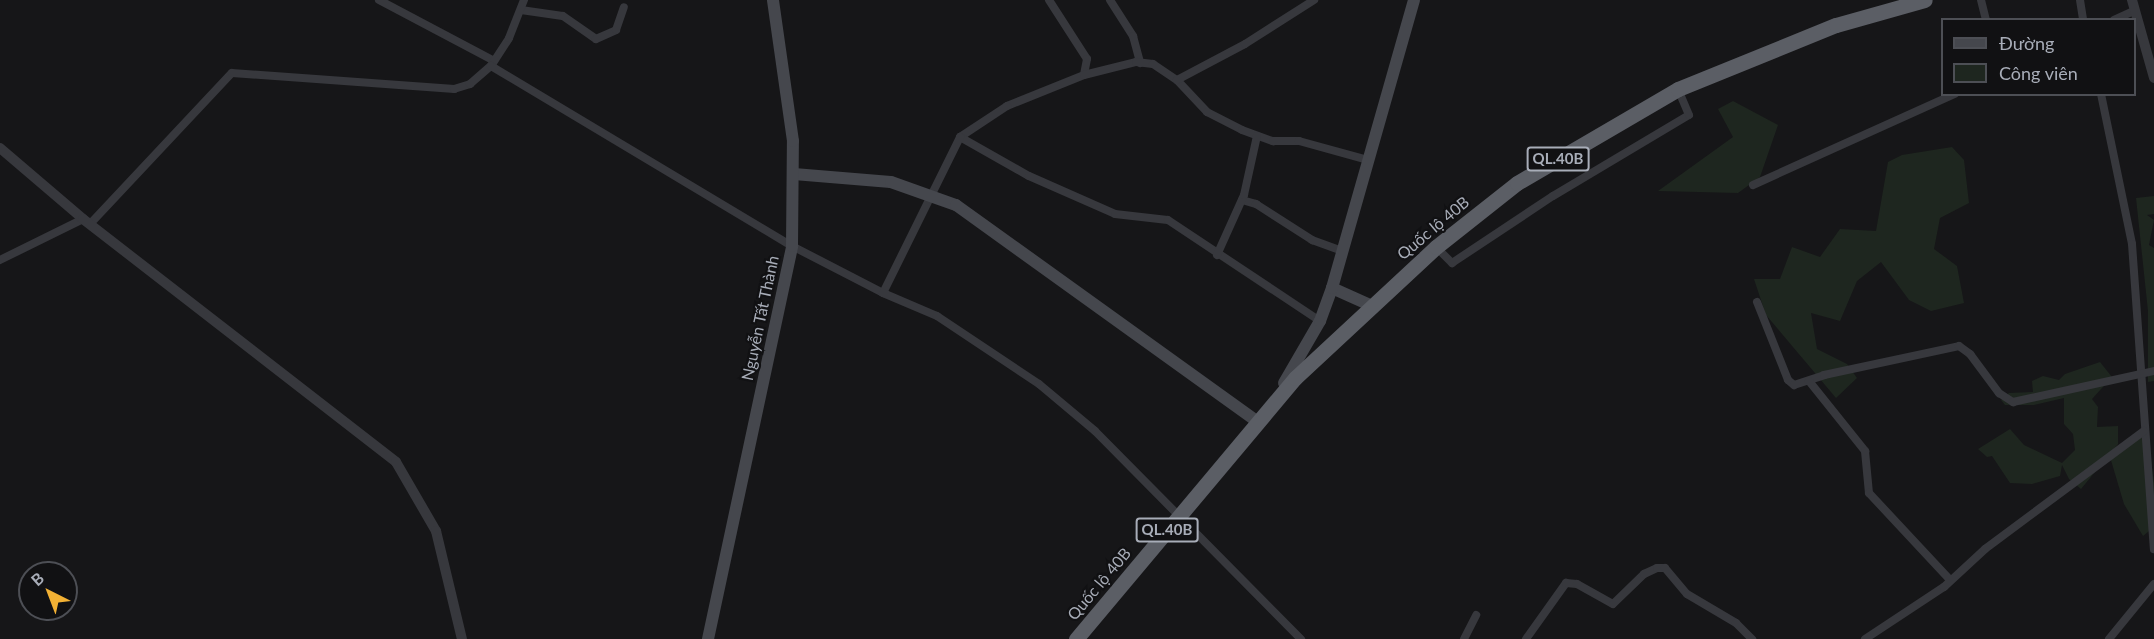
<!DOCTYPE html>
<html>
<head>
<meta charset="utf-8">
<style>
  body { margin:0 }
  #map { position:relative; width:2154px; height:639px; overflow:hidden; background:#161618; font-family:Lato,sans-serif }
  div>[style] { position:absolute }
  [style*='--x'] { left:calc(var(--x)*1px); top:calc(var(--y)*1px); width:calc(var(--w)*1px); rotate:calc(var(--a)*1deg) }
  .green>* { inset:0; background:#1e261f }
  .minor>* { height:8px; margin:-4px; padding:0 4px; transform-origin:4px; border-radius:4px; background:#37383d }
  .tertiary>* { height:10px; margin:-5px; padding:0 5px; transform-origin:5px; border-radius:5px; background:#37383d }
  .secondary>* { height:12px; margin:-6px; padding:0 6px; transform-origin:6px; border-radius:6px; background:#45474d }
  .trunk>* { height:15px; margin:-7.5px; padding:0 7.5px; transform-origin:7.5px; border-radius:7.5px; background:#5b5e65 }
  span { translate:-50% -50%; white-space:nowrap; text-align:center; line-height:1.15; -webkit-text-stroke:4.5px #111113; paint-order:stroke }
  .shield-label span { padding:2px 4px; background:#111113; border:2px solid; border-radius:4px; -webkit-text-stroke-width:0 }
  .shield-label { font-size:15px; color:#a8adb8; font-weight:700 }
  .street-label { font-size:16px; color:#a8adb8 }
  .legend { position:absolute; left:1941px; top:18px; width:195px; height:78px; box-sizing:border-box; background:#111113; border:2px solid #4d4f55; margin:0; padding:8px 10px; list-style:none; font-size:18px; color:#a8adb8 }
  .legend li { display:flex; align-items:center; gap:12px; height:30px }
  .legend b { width:30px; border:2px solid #4d4f55 }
  .north { position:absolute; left:18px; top:561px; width:60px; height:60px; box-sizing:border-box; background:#111113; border:2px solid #4d4f55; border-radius:50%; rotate:318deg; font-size:16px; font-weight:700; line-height:24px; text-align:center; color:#a8adb8 }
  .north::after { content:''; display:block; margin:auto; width:21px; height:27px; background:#f2b134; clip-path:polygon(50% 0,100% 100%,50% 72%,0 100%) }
</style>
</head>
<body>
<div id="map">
  <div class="green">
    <div style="clip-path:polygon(1733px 101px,1778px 125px,1760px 177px,1738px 193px,1658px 191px,1733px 137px,1718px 109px)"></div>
    <div style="clip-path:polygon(1952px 147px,1964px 160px,1969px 203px,1940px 218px,1934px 249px,1957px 266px,1964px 303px,1931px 311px,1909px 300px,1881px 262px,1857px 281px,1840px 321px,1811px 313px,1817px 349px,1847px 364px,1857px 378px,1836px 398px,1766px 315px,1754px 279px,1780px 279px,1792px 247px,1820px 257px,1840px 229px,1876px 231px,1888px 162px,1902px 155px)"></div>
    <div style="clip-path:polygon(2154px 196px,2154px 214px,2147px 215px,2154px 220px,2149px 245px,2154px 248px,2154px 381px,2148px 382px,2148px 311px,2136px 198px)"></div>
    <div style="clip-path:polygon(2100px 362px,2112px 377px,2092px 399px,2098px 407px,2097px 427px,2118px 426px,2118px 444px,2081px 489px,2069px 479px,2062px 465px,2060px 476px,2032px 484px,2010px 483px,1992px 456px,1987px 457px,1978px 449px,2010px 429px,2024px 445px,2062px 463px,2075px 450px,2073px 434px,2064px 424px,2064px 398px,2034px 405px,2005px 405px,2001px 400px,2009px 393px,2033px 392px,2032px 381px,2043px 376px,2059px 380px,2065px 374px)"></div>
    <div style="clip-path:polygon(2147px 429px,2154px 483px,2154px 527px,2143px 536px,2124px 504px,2110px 457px)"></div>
  </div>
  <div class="minor">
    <div style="--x:379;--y:0;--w:130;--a:27.9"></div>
    <div style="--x:1049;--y:0;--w:70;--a:57.2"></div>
    <div style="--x:1087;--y:59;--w:16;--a:101"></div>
    <div style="--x:1084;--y:75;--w:83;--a:158.1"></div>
    <div style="--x:1007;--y:106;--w:56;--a:146.6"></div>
    <div style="--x:960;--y:137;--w:79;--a:29.5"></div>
    <div style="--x:1029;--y:176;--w:94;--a:23.8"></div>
    <div style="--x:1115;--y:214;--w:53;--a:6.5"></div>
    <div style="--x:1168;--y:220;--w:182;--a:33.6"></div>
    <div style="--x:1110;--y:0;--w:43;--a:57.4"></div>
    <div style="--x:1133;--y:36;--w:28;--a:75"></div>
    <div style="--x:1981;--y:0;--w:21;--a:76"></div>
    <div style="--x:2080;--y:0;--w:20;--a:81"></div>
    <div style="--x:521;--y:10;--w:42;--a:8.1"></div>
    <div style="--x:563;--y:16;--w:40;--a:34.9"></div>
    <div style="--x:596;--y:39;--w:22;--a:-24"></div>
    <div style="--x:616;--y:30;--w:24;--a:-71"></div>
    <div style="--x:2114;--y:20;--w:23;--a:-25"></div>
    <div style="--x:491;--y:66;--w:33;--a:-57"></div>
    <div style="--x:509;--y:38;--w:41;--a:-68.5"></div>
    <div style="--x:1084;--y:75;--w:54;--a:-14"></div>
    <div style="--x:1136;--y:62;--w:17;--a:7"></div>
    <div style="--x:1153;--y:64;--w:29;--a:34"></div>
    <div style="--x:1177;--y:80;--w:44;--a:46.8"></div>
    <div style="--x:1207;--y:112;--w:39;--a:27"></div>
    <div style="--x:1242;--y:130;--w:33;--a:20"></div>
    <div style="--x:1273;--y:141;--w:26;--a:0"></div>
    <div style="--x:1299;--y:141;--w:72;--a:15.4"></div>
    <div style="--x:1177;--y:80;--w:77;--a:-27.9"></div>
    <div style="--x:1245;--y:44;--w:82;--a:-32.5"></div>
    <div style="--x:2101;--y:94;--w:153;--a:78.3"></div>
    <div style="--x:2132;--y:244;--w:306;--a:85.9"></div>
    <div style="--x:1753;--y:185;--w:222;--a:-24.3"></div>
    <div style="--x:1242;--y:200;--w:15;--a:16"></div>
    <div style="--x:1256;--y:204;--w:67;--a:32.7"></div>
    <div style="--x:1312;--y:240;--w:33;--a:20"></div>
    <div style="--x:90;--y:224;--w:207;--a:-46.8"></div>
    <div style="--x:232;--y:73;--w:223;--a:4.1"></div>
    <div style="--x:454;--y:89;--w:17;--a:-17"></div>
    <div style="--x:470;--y:84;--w:28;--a:-41"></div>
    <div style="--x:491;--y:66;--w:351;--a:30.9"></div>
    <div style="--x:792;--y:246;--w:102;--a:27.3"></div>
    <div style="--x:883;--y:293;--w:174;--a:-63.7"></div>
    <div style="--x:1436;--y:247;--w:23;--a:45"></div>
    <div style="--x:1452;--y:263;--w:121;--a:-33.6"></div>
    <div style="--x:1553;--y:196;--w:158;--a:-30.8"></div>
    <div style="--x:1689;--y:115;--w:28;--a:-113"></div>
    <div style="--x:1217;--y:255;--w:66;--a:-65.8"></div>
    <div style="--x:1244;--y:195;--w:60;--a:-77.6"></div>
    <div style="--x:0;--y:260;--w:93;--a:-26.3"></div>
    <div style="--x:883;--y:293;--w:59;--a:23.1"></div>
    <div style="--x:937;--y:316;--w:123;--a:33.7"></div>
    <div style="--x:1039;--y:384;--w:73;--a:40"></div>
    <div style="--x:1095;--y:431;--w:293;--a:45.3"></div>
    <div style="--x:1757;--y:302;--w:84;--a:68.3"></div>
    <div style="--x:1788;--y:380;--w:8;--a:40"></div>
    <div style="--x:1794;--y:385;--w:32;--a:-18"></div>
    <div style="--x:1824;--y:375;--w:138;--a:-12.1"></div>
    <div style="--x:1959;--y:346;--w:14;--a:36"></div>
    <div style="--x:1970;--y:354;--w:49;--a:53.4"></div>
    <div style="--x:1999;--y:393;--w:17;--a:33"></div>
    <div style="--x:2013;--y:402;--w:144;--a:-12.4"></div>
    <div style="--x:1809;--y:381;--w:90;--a:51.3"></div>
    <div style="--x:1865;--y:451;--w:42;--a:84.6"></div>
    <div style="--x:1869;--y:493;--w:119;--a:47"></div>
    <div style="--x:1464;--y:639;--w:27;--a:-63"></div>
    <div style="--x:1526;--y:639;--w:69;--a:-54.5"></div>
    <div style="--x:1566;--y:583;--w:11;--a:5"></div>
    <div style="--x:1577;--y:584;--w:41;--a:29.1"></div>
    <div style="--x:1613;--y:604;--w:43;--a:-44.1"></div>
    <div style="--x:1644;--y:574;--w:14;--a:-25"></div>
    <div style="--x:1657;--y:568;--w:8;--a:0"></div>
    <div style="--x:1665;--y:568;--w:34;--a:50"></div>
    <div style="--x:1687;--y:594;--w:57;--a:30.6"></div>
    <div style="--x:1736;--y:623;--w:23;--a:45"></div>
    <div style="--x:1865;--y:639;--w:95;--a:-33.4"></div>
    <div style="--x:1944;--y:587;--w:56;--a:-42.8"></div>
    <div style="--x:1985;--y:549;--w:198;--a:-36.6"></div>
    <div style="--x:2109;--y:639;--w:71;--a:-50.7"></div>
  </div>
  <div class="tertiary">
    <div style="--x:2132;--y:0;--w:81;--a:74.2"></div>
    <div style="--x:0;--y:148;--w:109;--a:40.5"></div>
    <div style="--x:83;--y:219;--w:396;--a:37.8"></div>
    <div style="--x:396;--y:462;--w:80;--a:59.9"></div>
    <div style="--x:436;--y:531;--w:111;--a:76.5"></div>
  </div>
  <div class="secondary">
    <div style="--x:794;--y:174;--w:97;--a:4.7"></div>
    <div style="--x:891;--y:182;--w:69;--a:19.5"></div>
    <div style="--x:956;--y:205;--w:372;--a:35.7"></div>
    <div style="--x:1258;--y:422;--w:8;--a:-50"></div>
    <div style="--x:1332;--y:288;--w:44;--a:24.2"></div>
    <div style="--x:1284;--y:383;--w:72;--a:-59.9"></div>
    <div style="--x:1320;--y:321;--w:35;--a:-70"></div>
    <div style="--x:1332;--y:288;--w:299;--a:-74.1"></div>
    <div style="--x:708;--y:639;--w:402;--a:-77.9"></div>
    <div style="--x:792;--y:246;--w:105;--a:-89.5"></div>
    <div style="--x:793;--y:141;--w:142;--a:-98.1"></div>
  </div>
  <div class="trunk">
    <div style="--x:1076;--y:639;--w:341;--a:-50"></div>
    <div style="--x:1295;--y:378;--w:192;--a:-42.9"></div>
    <div style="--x:1436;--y:247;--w:103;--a:-38.3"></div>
    <div style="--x:1517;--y:183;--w:186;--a:-30.3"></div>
    <div style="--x:1678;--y:89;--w:170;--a:-22.1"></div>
    <div style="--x:1836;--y:25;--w:92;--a:-15.7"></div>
  </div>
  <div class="shield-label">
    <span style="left:1558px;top:159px">QL.40B</span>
    <span style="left:1167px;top:530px">QL.40B</span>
  </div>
  <div class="street-label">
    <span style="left:1433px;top:228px;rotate:-40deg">Quốc lộ 40B</span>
    <span style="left:760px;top:318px;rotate:-78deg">Nguyễn Tất Thành</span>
    <span style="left:1099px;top:584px;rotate:-50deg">Quốc lộ 40B</span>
  </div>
  <ul class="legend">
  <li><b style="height:8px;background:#45474d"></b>Đường</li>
  <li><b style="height:16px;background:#1e261f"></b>Công viên</li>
  </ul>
  <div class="north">B</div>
</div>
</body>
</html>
